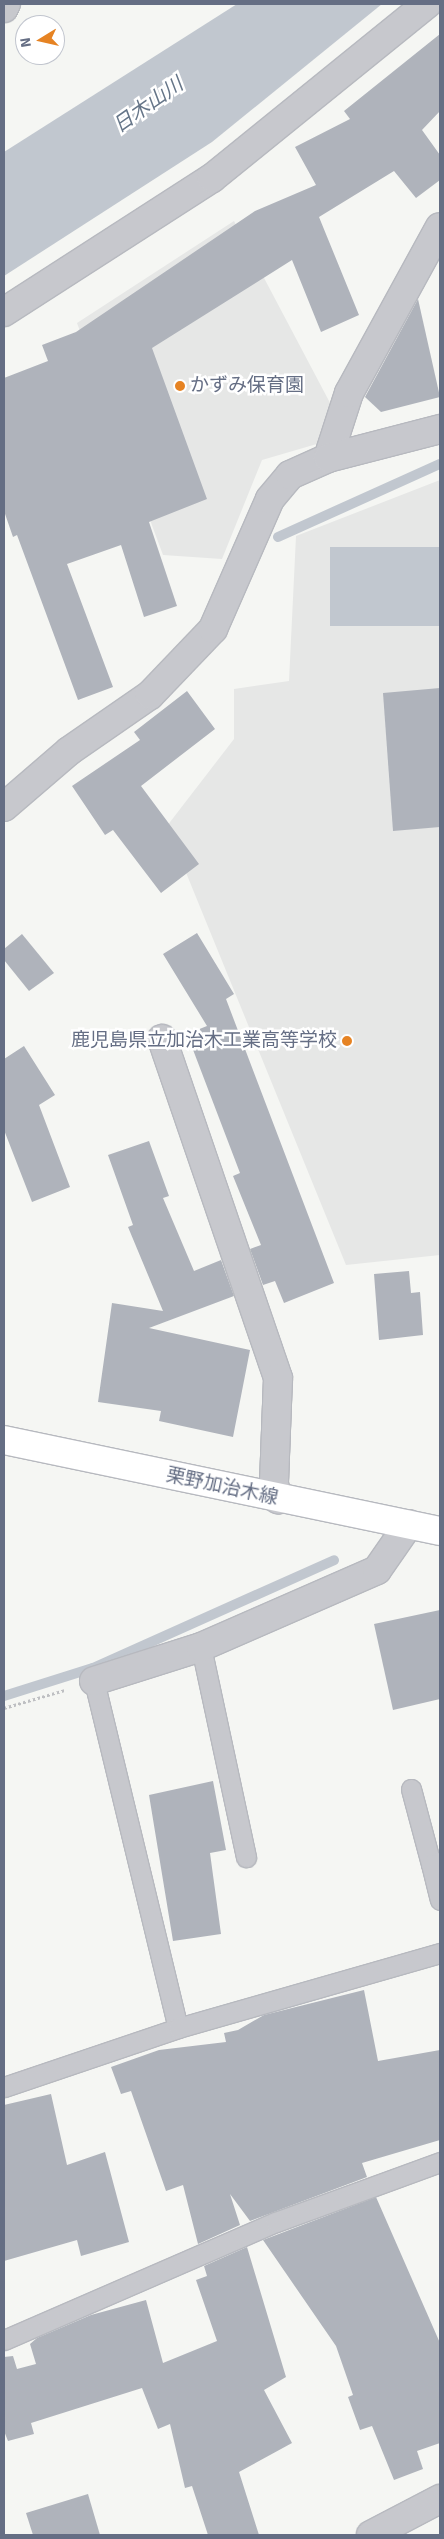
<!DOCTYPE html>
<html>
<head>
<meta charset="utf-8">
<style>
  body { margin:0 }
  #map { position:relative; width:444px; height:2539px; overflow:hidden; background:#f5f6f3; font-family:Signika,"Noto Sans JP",sans-serif }
  div>[style] { position:absolute }
  [style*='--x'] { left:calc(var(--x)*1px); top:calc(var(--y)*1px); width:calc(var(--w)*1px); rotate:calc(var(--a)*1deg) }
  .built>* { inset:0; background:#e6e7e6 }
  .water>* { inset:0; background:#c1c7cf; transform-origin:0 0 }
  .stream>* { height:10px; margin:-5px; padding:0 5px; transform-origin:5px; border-radius:5px; background:#c1c7cf }
  .building>* { inset:0; background:#afb3bb }
  .path>* { height:3px; margin-top:-1.5px; transform-origin:0; background:repeating-linear-gradient(90deg,#bebfc2 0 2.5px,transparent 0 5px) }
  .roads { filter:drop-shadow(1px 0 #b7b9bf) drop-shadow(-1px 0 #b7b9bf) drop-shadow(0 1px #b7b9bf) drop-shadow(0 -1px #b7b9bf) }
  .lane>* { height:19px; margin:-9.5px; padding:0 9.5px; transform-origin:9.5px; border-radius:9.5px; background:#c7c8cd }
  .street>* { height:28px; margin:-14px; padding:0 14px; transform-origin:14px; border-radius:14px; background:#c7c8cd }
  .primary>* { height:28px; margin:-14px; padding:0 14px; transform-origin:14px; border-radius:14px; background:#fff }
  .dots>* { width:14px; height:14px; translate:-50% -50%; box-sizing:border-box; border:2px solid #fff; border-radius:50% }
  span { translate:-50% -50%; white-space:nowrap; text-align:center; line-height:1.15; -webkit-text-stroke:5px #fff; paint-order:stroke }
  .poi-label { font-size:19px; color:#656e84 }
  .left { translate:0 -50%; text-align:left }
  .right { translate:-100% -50%; text-align:right }
  .street-label { font-size:19px; color:#656e84 }
  .water-label { font-size:20px; color:#657588; font-style:italic }
  .frame { position:absolute; inset:0; border:5px solid #656e84; pointer-events:none }
  .north { position:absolute; left:15px; top:15px; width:50px; height:50px; box-sizing:border-box; background:#fff; border:1px solid #c1c5ce; border-radius:50%; rotate:261deg; font-size:14px; font-weight:700; line-height:20px; text-align:center; color:#656e84 }
  .north::after { content:''; display:block; margin:auto; width:18px; height:22px; background:#e68323; clip-path:polygon(50% 0,100% 100%,50% 72%,0 100%) }
</style>
</head>
<body>
<div id="map">
  <div class="built">
    <div style="clip-path:polygon(234px 221px,338px 418px,327px 441px,262px 460px,222px 559px,163px 555px,77px 323px)"></div>
    <div style="clip-path:polygon(440px 480px,440px 1255px,346px 1265px,167px 826px,234px 739px,234px 689px,289px 681px,296px 536px)"></div>
  </div>
  <div class="water">
    <div style="clip-path:polygon(237px 4px,382px 4px,212px 142px,4px 276px,4px 152px)"></div>
    <div style="left:440px;top:547px;width:79px;height:110px;rotate:90deg"></div>
  </div>
  <div class="stream">
    <div style="--x:278;--y:537;--w:178;--a:-24.3"></div>
    <div style="--x:4;--y:1696;--w:93;--a:-17.5"></div>
    <div style="--x:93;--y:1668;--w:264;--a:-24.1"></div>
  </div>
  <div class="building">
    <div style="clip-path:polygon(440px 34px,440px 111px,422px 130px,440px 155px,440px 180px,416px 198px,394px 171px,319px 217px,359px 315px,321px 332px,292px 260px,152px 348px,207px 499px,149px 522px,177px 606px,144px 617px,121px 545px,67px 564px,113px 687px,78px 700px,17px 535px,13px 537px,4px 511px,4px 378px,48px 361px,42px 345px,76px 332px,255px 211px,316px 185px,295px 147px,350px 119px,344px 111px)"></div>
    <div style="clip-path:polygon(418px 299px,440px 397px,381px 412px,365px 397px)"></div>
    <div style="clip-path:polygon(440px 688px,440px 827px,393px 831px,383px 693px)"></div>
    <div style="clip-path:polygon(187px 691px,215px 729px,141px 786px,199px 864px,161px 893px,113px 830px,105px 835px,72px 786px,140px 740px,134px 732px)"></div>
    <div style="clip-path:polygon(197px 933px,234px 994px,226px 999px,334px 1283px,284px 1303px,275px 1281px,263px 1285px,250px 1249px,261px 1245px,233px 1176px,240px 1173px,187px 1034px,207px 1026px,163px 954px)"></div>
    <div style="clip-path:polygon(22px 934px,54px 973px,29px 991px,4px 960px,4px 949px)"></div>
    <div style="clip-path:polygon(24px 1046px,55px 1095px,39px 1105px,70px 1187px,32px 1202px,4px 1130px,4px 1059px)"></div>
    <div style="clip-path:polygon(149px 1141px,169px 1196px,163px 1198px,194px 1271px,221px 1260px,234px 1296px,149px 1328px,250px 1350px,233px 1437px,159px 1421px,161px 1411px,98px 1402px,112px 1303px,163px 1311px,128px 1227px,133px 1225px,108px 1155px)"></div>
    <div style="clip-path:polygon(409px 1271px,411px 1293px,420px 1292px,423px 1335px,379px 1340px,374px 1274px)"></div>
    <div style="clip-path:polygon(440px 1610px,440px 1699px,393px 1710px,374px 1624px)"></div>
    <div style="clip-path:polygon(213px 1781px,226px 1850px,210px 1853px,221px 1934px,173px 1941px,149px 1795px)"></div>
    <div style="clip-path:polygon(364px 1990px,378px 2061px,440px 2050px,440px 2140px,362px 2163px,367px 2177px,250px 2221px,230px 2194px,240px 2225px,198px 2244px,183px 2185px,166px 2191px,131px 2091px,121px 2094px,111px 2067px,159px 2050px,226px 2042px,224px 2033px,238px 2030px,264px 2015px)"></div>
    <div style="clip-path:polygon(51px 2094px,67px 2165px,105px 2152px,129px 2242px,81px 2256px,77px 2240px,4px 2261px,4px 2105px)"></div>
    <div style="clip-path:polygon(376px 2197px,440px 2343px,440px 2443px,417px 2451px,423px 2469px,394px 2480px,372px 2426px,360px 2430px,348px 2397px,353px 2395px,336px 2346px,263px 2240px)"></div>
    <div style="clip-path:polygon(247px 2247px,286px 2377px,264px 2390px,292px 2443px,239px 2472px,259px 2535px,208px 2535px,192px 2486px,185px 2488px,170px 2424px,158px 2429px,142px 2388px,31px 2423px,34px 2434px,8px 2441px,4px 2431px,4px 2357px,13px 2356px,17px 2369px,36px 2364px,30px 2344px,37px 2338px,91px 2315px,146px 2300px,163px 2363px,217px 2341px,196px 2280px,207px 2276px,204px 2266px)"></div>
    <div style="clip-path:polygon(88px 2494px,100px 2535px,33px 2535px,26px 2513px)"></div>
  </div>
  <div class="path">
    <div style="--x:4;--y:1708;--w:64;--a:-16.4"></div>
  </div>
  <div class="roads">
    <div class="lane">
      <div style="--x:201;--y:1647;--w:215;--a:77.9"></div>
      <div style="--x:94;--y:1681;--w:357;--a:76.4"></div>
      <div style="--x:411;--y:1789;--w:78;--a:75.1"></div>
      <div style="--x:440;--y:1862;--w:9;--a:167"></div>
      <div style="--x:431;--y:1864;--w:37;--a:76"></div>
      <div style="--x:4;--y:2087;--w:184;--a:-18.7"></div>
      <div style="--x:178;--y:2028;--w:273;--a:-16"></div>
      <div style="--x:4;--y:2340;--w:296;--a:-23.5"></div>
      <div style="--x:276;--y:2222;--w:175;--a:-20.1"></div>
    </div>
    <div class="street">
      <div style="--x:4;--y:8;--w:4;--a:-63"></div>
      <div style="--x:4;--y:312;--w:247;--a:-32.8"></div>
      <div style="--x:212;--y:178;--w:277;--a:-39"></div>
      <div style="--x:328;--y:458;--w:68;--a:-72.1"></div>
      <div style="--x:349;--y:393;--w:189;--a:-61.3"></div>
      <div style="--x:4;--y:807;--w:86;--a:-40.7"></div>
      <div style="--x:69;--y:751;--w:98;--a:-34.7"></div>
      <div style="--x:150;--y:695;--w:91;--a:-46.3"></div>
      <div style="--x:213;--y:629;--w:142;--a:-66.3"></div>
      <div style="--x:270;--y:499;--w:31;--a:-50"></div>
      <div style="--x:290;--y:475;--w:42;--a:-24.1"></div>
      <div style="--x:328;--y:458;--w:116;--a:-14.5"></div>
      <div style="--x:162;--y:1039;--w:358;--a:71.1"></div>
      <div style="--x:278;--y:1378;--w:106;--a:92.2"></div>
      <div style="--x:274;--y:1484;--w:16;--a:75"></div>
      <div style="--x:94;--y:1681;--w:112;--a:-17.6"></div>
      <div style="--x:201;--y:1647;--w:192;--a:-23.6"></div>
      <div style="--x:377;--y:1570;--w:56;--a:-55.2"></div>
      <div style="--x:371;--y:2535;--w:78;--a:-27.6"></div>
    </div>
    <div class="primary">
      <div style="--x:4;--y:1440;--w:445;--a:11.8"></div>
    </div>
  </div>
  <div class="dots">
    <div style="left:180px;top:386px;background:#e68323"></div>
    <div style="left:347px;top:1041px;background:#e68323"></div>
  </div>
  <div class="poi-label">
    <span class="left" style="left:190px;top:386px">かずみ保育園</span>
    <span class="right" style="left:337px;top:1041px">鹿児島県立加治木工業高等学校</span>
  </div>
  <div class="street-label">
    <span style="left:222px;top:1487px;rotate:12deg">栗野加治木線</span>
  </div>
  <div class="water-label">
    <span style="left:148px;top:105px;rotate:-35deg">日木山川</span>
  </div>
  <div class="frame"></div>
  <div class="north">N</div>
</div>
</body>
</html>
